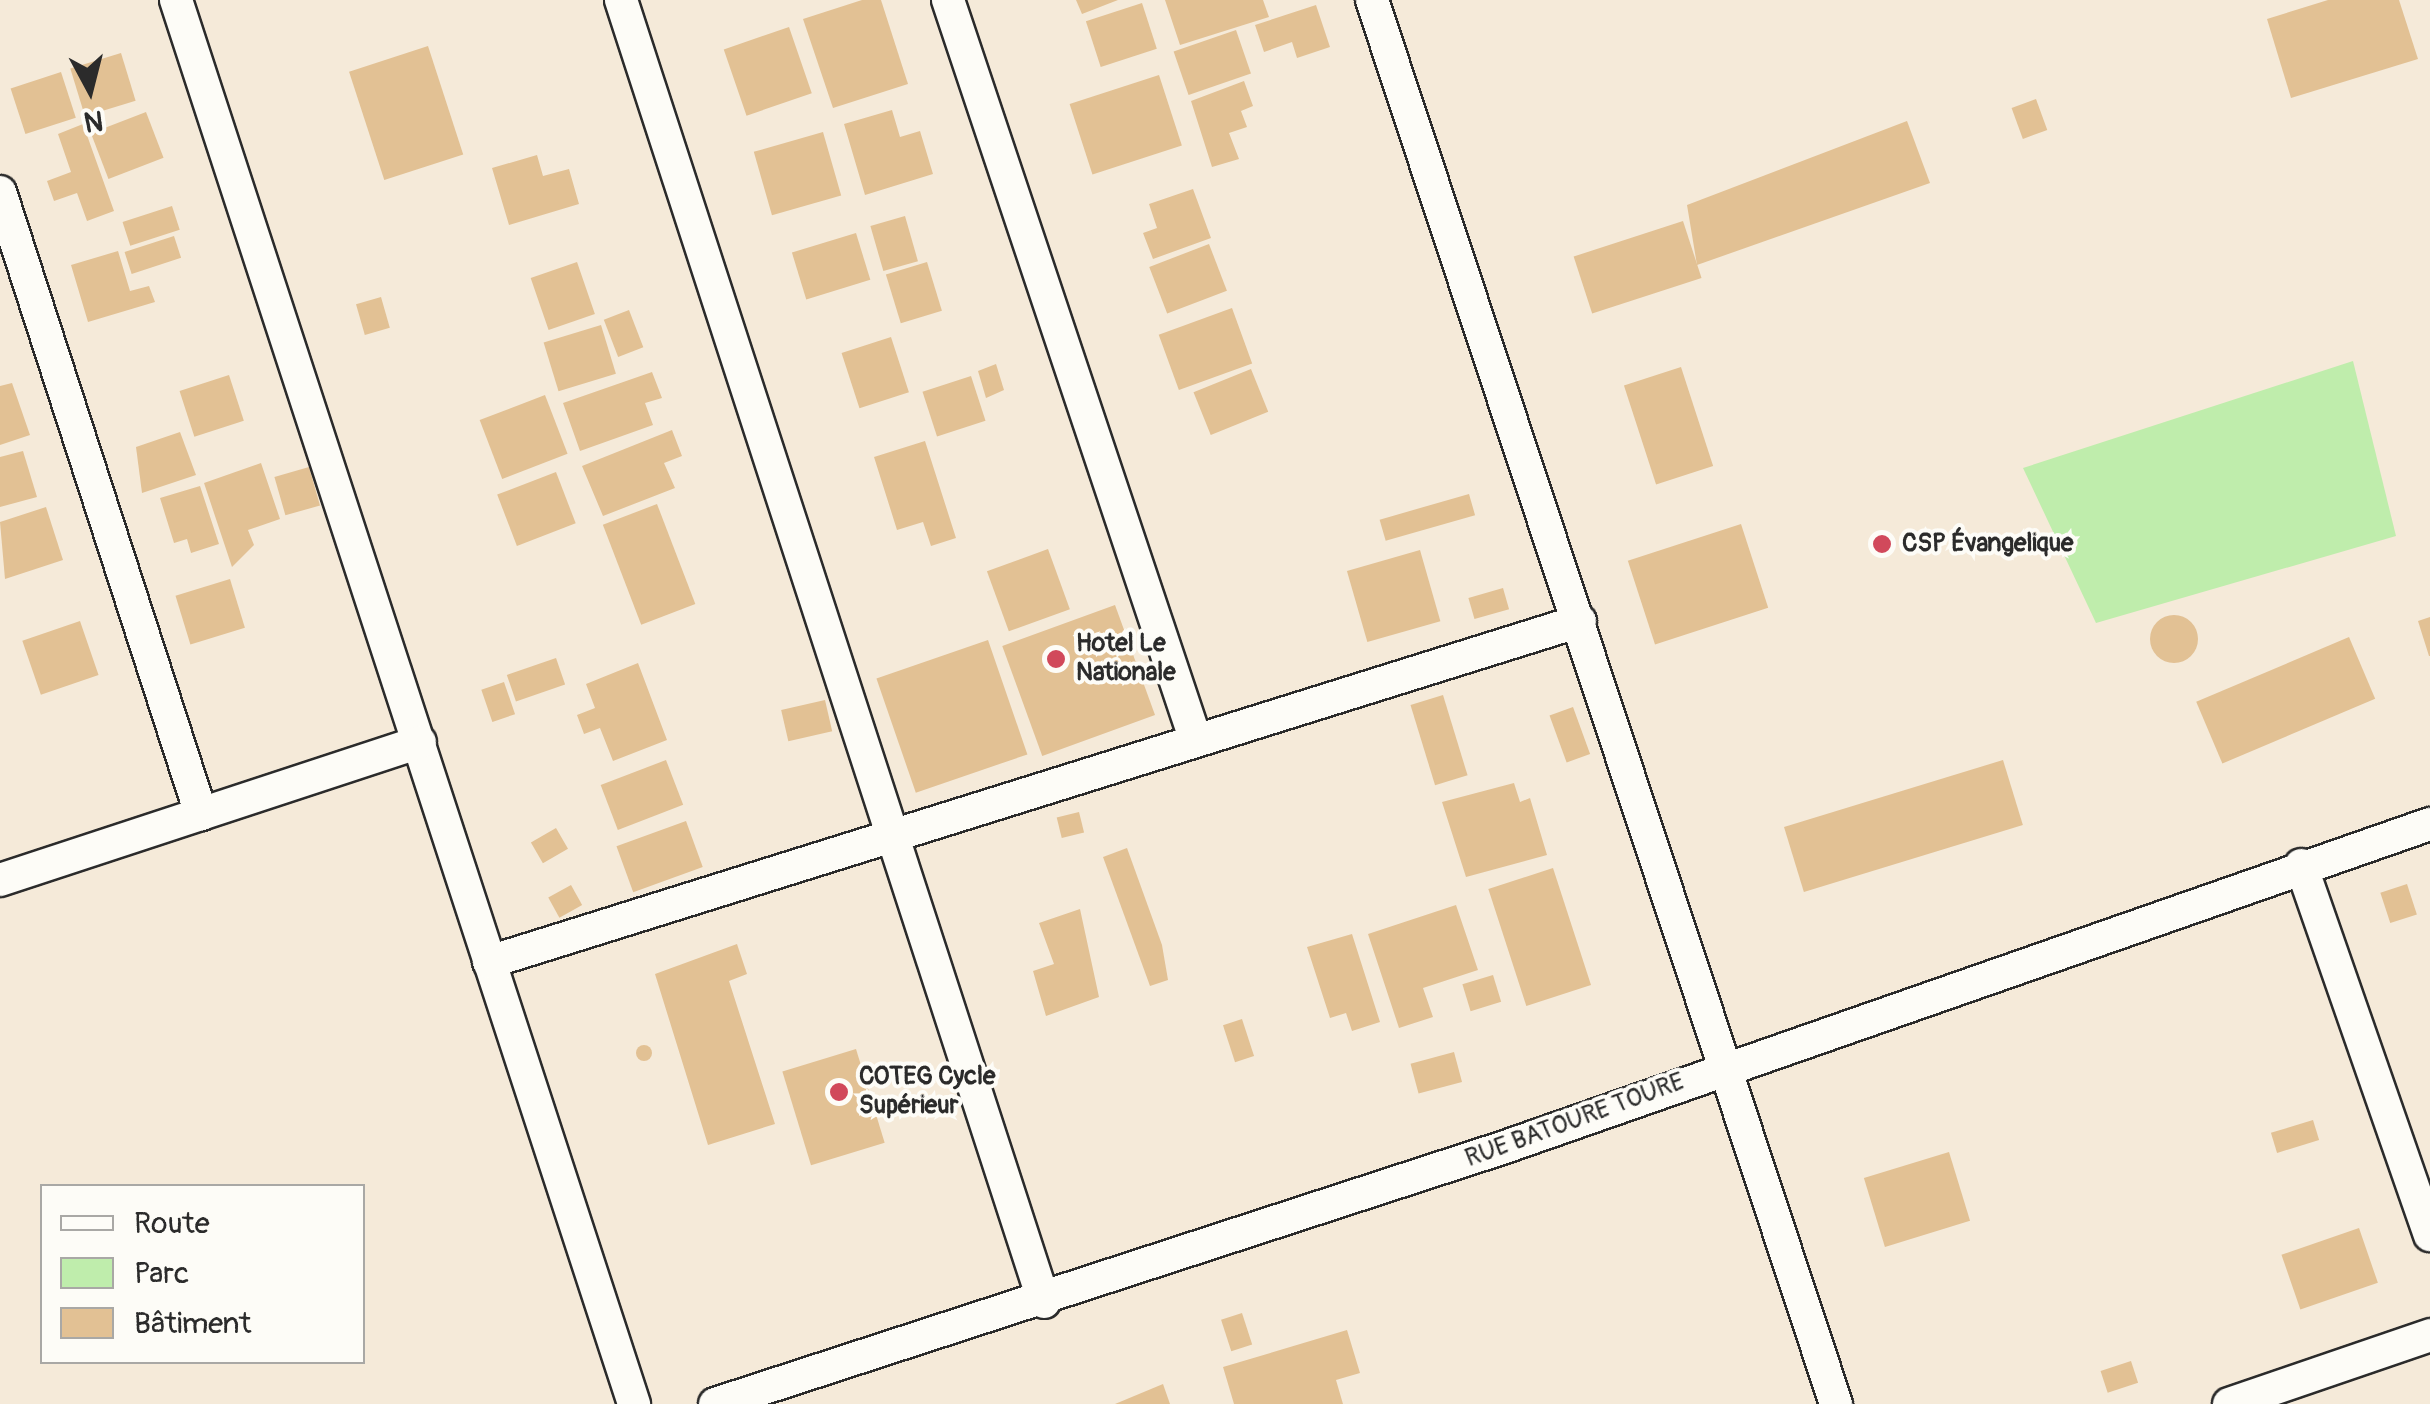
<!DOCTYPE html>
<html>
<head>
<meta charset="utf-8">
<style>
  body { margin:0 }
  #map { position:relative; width:2430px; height:1404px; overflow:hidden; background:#f5ead9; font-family:Pangolin,sans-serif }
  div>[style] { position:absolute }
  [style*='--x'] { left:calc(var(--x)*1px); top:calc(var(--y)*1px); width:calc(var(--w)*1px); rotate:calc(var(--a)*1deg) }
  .green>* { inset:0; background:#bfedac }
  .building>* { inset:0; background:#e2c194; transform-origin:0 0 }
  .round { border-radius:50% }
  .roads { filter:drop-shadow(2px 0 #2b2b2b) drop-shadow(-2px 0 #2b2b2b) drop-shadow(0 2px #2b2b2b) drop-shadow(0 -2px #2b2b2b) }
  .minor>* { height:32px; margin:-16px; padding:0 16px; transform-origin:16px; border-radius:16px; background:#fdfcf7 }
  .dots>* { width:28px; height:28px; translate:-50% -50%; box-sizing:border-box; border:5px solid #fdfcf7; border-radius:50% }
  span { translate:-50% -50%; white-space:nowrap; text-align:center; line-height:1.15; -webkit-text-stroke:8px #fdfcf7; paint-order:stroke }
  .poi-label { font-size:25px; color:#2b2b2b; font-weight:700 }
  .left { translate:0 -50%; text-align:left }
  .street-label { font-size:25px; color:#2b2b2b }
  .legend { position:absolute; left:40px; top:1184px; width:325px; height:180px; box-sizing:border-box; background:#fdfcf7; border:2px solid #a9a8a5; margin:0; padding:12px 18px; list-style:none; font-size:30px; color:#2b2b2b }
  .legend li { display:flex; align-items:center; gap:20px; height:50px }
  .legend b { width:50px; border:2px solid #a9a8a5 }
  .north { position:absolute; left:40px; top:40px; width:100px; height:100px; -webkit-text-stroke:8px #fdfcf7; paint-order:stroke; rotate:173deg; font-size:28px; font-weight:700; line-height:40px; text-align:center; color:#2b2b2b }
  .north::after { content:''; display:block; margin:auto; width:35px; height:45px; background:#2b2b2b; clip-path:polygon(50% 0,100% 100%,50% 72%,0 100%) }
</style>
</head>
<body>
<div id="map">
  <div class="green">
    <div style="clip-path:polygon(2353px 361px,2396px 536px,2096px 623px,2023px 468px)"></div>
  </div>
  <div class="building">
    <div style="clip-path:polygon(862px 0,881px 0,908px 84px,833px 108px,803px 19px)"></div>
    <div style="clip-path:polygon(1076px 0,1118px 0,1082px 14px)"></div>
    <div style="clip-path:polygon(1165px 0,1263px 0,1269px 17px,1180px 45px)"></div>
    <div style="clip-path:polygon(2328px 0,2399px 0,2418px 59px,2291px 98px,2267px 19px)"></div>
    <div style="left:1142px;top:3px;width:48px;height:59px;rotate:72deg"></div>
    <div style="clip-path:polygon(1316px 5px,1330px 47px,1297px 58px,1292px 42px,1264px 52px,1255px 25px)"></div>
    <div style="left:789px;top:27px;width:70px;height:69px;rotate:71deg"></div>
    <div style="left:1236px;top:30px;width:46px;height:66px;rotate:71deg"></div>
    <div style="left:428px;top:46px;width:114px;height:83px;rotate:72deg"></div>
    <div style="left:121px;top:53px;width:50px;height:53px;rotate:73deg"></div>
    <div style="left:61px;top:72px;width:48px;height:53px;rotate:72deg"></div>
    <div style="left:1159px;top:75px;width:74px;height:94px;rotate:72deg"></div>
    <div style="clip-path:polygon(1244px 81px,1253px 106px,1241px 111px,1247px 127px,1229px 133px,1239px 159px,1212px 167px,1191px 101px)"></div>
    <div style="left:2036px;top:99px;width:33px;height:26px;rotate:70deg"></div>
    <div style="clip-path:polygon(892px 110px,900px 137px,920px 131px,933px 174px,865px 195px,844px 124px)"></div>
    <div style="left:146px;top:112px;width:49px;height:59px;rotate:69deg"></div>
    <div style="clip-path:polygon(1907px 121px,1930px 183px,1697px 265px,1687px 205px)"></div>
    <div style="clip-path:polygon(83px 124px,114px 211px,87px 221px,77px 193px,54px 201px,47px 181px,71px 172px,58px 134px)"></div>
    <div style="left:823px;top:132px;width:66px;height:72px;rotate:74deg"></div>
    <div style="clip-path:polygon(537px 155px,543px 176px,569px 169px,579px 204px,509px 225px,492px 168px)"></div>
    <div style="clip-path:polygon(1193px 189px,1211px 238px,1153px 259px,1143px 233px,1157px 228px,1149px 204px)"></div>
    <div style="left:172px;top:206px;width:25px;height:52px;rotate:72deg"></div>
    <div style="left:905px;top:216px;width:47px;height:36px;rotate:74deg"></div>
    <div style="left:1683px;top:221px;width:60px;height:115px;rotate:72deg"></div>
    <div style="left:856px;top:233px;width:49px;height:67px;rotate:73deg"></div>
    <div style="left:174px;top:236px;width:23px;height:52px;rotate:72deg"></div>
    <div style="left:1209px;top:244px;width:50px;height:64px;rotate:69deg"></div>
    <div style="clip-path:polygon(118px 251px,130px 291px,149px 286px,155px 302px,88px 322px,71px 265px)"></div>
    <div style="left:577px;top:262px;width:55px;height:49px;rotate:71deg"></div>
    <div style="left:927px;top:262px;width:51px;height:43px;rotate:73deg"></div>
    <div style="left:381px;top:297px;width:32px;height:26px;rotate:74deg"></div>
    <div style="left:1232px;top:308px;width:59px;height:78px;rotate:70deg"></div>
    <div style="left:629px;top:310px;width:40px;height:27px;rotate:69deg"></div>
    <div style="left:601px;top:325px;width:51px;height:60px;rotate:73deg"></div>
    <div style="left:891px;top:337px;width:58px;height:52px;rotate:72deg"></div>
    <div style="clip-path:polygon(996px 364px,1004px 390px,986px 398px,978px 371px)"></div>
    <div style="left:1681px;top:367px;width:104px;height:60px;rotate:72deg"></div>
    <div style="left:1251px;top:369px;width:46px;height:62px;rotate:68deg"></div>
    <div style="clip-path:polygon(652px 372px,662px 398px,645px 403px,653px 425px,580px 451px,563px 403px)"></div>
    <div style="left:229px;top:375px;width:48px;height:52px;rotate:72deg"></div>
    <div style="left:971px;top:376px;width:47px;height:51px;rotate:72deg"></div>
    <div style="clip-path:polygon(12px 383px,30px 435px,0 445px,0 386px)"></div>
    <div style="left:545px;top:395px;width:63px;height:70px;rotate:69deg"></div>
    <div style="clip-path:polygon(672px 430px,682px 456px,664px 463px,675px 488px,603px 516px,582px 466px)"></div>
    <div style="clip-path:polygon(180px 432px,196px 475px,142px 493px,136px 447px)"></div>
    <div style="clip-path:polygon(925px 441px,956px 538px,931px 546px,923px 522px,897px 530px,874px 457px)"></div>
    <div style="clip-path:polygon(23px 451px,37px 497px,0 507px,0 457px)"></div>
    <div style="clip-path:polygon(261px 463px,280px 519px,248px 530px,254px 545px,232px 567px,204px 483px)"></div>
    <div style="left:309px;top:467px;width:40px;height:36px;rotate:74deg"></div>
    <div style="left:556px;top:472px;width:55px;height:63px;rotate:69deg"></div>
    <div style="clip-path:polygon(200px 486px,219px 544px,191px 553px,187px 539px,174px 543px,160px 498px)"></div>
    <div style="left:1469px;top:494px;width:22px;height:93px;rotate:74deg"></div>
    <div style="left:657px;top:504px;width:107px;height:58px;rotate:69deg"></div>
    <div style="clip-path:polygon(46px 507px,63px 560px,5px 579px,0 522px)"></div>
    <div style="left:1741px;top:524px;width:88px;height:119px;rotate:72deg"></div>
    <div style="left:1048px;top:549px;width:64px;height:65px;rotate:70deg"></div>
    <div style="left:1420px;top:550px;width:74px;height:76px;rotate:74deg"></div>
    <div style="left:230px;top:579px;width:51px;height:57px;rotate:73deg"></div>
    <div style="left:1503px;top:588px;width:22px;height:36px;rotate:74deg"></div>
    <div style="left:1115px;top:605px;width:117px;height:120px;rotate:70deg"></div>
    <div class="round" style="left:2150px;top:615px;width:48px;height:48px"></div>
    <div style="clip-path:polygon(2430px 617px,2430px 656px,2429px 656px,2418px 621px)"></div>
    <div style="left:80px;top:621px;width:57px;height:61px;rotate:71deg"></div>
    <div style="left:2349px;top:637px;width:67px;height:166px;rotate:67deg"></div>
    <div style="left:988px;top:640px;width:121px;height:118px;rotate:71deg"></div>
    <div style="left:556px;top:658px;width:28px;height:52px;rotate:71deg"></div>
    <div style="clip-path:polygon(638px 663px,667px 740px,613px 761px,600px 728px,584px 734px,577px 715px,595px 708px,586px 684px)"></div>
    <div style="left:504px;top:682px;width:34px;height:24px;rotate:71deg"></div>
    <div style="left:1443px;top:695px;width:84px;height:34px;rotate:73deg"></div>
    <div style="left:825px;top:700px;width:32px;height:45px;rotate:77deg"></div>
    <div style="left:1573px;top:707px;width:50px;height:25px;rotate:70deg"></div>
    <div style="left:666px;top:760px;width:48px;height:70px;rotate:69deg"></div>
    <div style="left:2003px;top:760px;width:68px;height:229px;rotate:73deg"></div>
    <div style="clip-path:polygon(1514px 783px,1520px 802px,1530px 798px,1547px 855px,1466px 877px,1442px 802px)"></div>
    <div style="left:1079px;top:812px;width:21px;height:23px;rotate:76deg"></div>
    <div style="left:686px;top:821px;width:49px;height:74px;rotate:70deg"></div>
    <div style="left:556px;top:828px;width:24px;height:29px;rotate:60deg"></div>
    <div style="clip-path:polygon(1127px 848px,1162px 945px,1168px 980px,1150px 986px,1103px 857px)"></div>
    <div style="left:1553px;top:868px;width:123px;height:68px;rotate:72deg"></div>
    <div style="left:2407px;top:884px;width:32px;height:28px;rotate:72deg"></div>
    <div style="left:571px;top:885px;width:23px;height:26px;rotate:61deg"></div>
    <div style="clip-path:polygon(1456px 905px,1478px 970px,1423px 988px,1433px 1017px,1399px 1028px,1368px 934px)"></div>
    <div style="clip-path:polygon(1080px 909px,1099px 997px,1046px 1016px,1033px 971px,1054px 964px,1039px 923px)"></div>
    <div style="clip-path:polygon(1352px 934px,1380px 1022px,1352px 1031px,1346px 1013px,1330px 1018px,1307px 947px)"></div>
    <div style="clip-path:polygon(737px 944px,747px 974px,729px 981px,775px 1124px,708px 1145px,655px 974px)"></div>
    <div style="left:1493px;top:975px;width:28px;height:32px;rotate:73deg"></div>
    <div style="left:1242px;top:1019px;width:39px;height:20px;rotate:72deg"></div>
    <div class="round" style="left:636px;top:1045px;width:16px;height:16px"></div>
    <div style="left:856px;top:1049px;width:98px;height:77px;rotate:73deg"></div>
    <div style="left:1454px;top:1052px;width:31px;height:45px;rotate:75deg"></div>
    <div style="left:2313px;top:1120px;width:21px;height:44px;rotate:73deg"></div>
    <div style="left:1949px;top:1152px;width:72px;height:89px;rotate:73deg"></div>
    <div style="left:2359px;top:1228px;width:58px;height:82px;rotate:71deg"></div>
    <div style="left:1242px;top:1313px;width:33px;height:22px;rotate:72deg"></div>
    <div style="clip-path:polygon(1347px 1330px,1360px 1373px,1336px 1380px,1343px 1404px,1234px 1404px,1223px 1367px)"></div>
    <div style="left:2131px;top:1361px;width:23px;height:32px;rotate:72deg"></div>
    <div style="clip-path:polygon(1163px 1384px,1170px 1404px,1115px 1404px)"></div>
  </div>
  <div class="roads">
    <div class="minor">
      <div style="--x:176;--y:0;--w:1477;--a:71.93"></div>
      <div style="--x:621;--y:0;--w:1369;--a:72"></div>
      <div style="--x:948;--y:0;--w:781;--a:71.5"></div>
      <div style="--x:1372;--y:0;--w:1479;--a:71.71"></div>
      <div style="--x:0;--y:192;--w:654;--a:72.09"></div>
      <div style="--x:2301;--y:865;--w:392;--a:70.8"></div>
      <div style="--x:0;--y:880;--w:442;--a:-18.2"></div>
      <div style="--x:489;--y:962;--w:1143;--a:-17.36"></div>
      <div style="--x:715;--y:1404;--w:828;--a:-18.02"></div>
      <div style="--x:1502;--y:1148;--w:983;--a:-19.25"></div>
      <div style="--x:2229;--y:1404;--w:213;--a:-18.9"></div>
    </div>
  </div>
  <div class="dots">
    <div style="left:1882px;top:544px;background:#d1495b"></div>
    <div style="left:1056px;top:659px;background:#d1495b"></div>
    <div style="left:839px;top:1092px;background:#d1495b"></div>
  </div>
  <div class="poi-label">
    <span class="left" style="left:1902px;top:544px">CSP Évangelique</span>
    <span class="left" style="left:1076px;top:659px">Hotel Le<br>Nationale</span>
    <span class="left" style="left:859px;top:1092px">COTEG Cycle<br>Supérieur</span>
  </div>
  <div class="street-label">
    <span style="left:1575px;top:1121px;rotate:-20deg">RUE BATOURE TOURE</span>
  </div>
  <ul class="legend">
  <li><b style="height:12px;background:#fdfcf7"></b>Route</li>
  <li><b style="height:28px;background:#bfedac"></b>Parc</li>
  <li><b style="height:28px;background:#e2c194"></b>Bâtiment</li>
  </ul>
  <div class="north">N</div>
</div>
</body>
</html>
